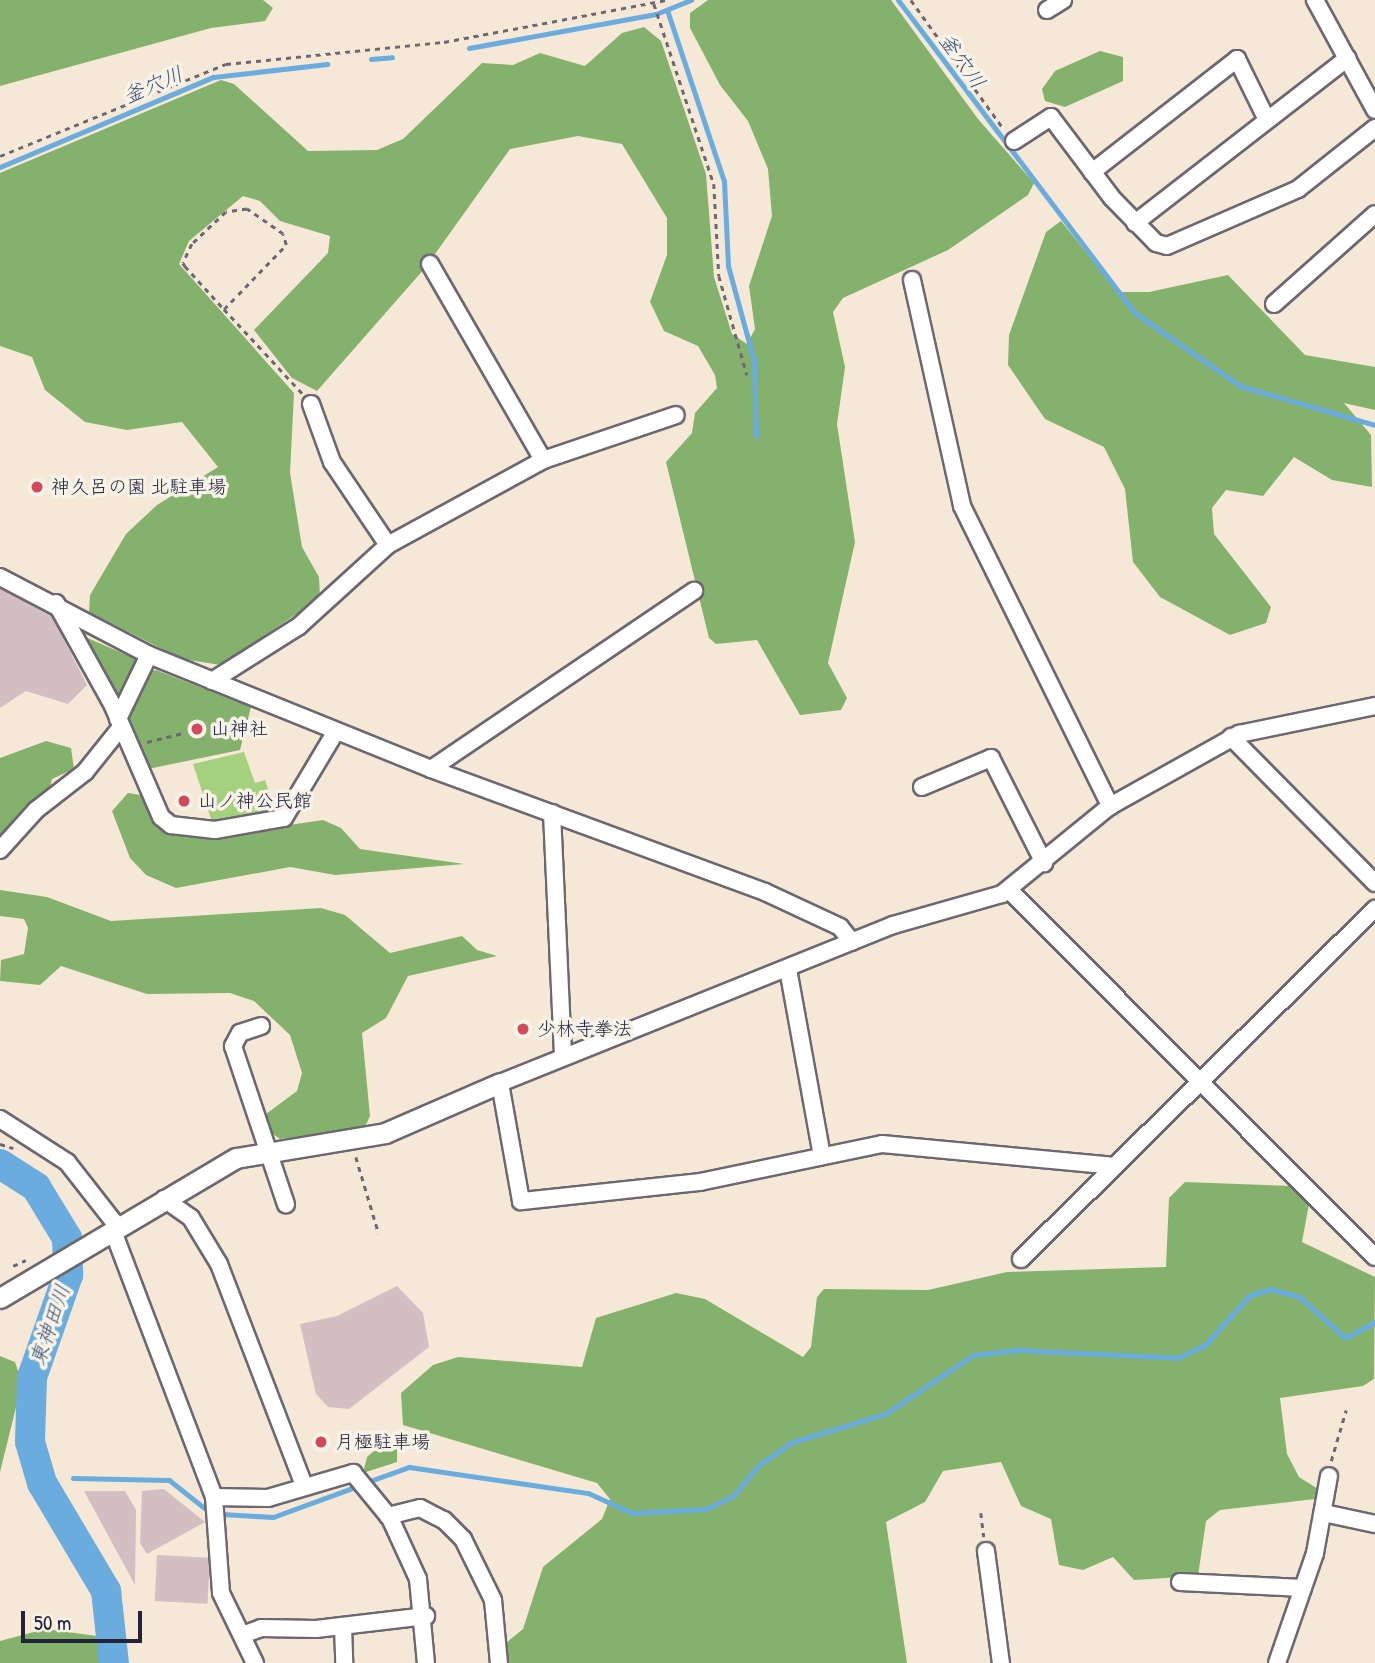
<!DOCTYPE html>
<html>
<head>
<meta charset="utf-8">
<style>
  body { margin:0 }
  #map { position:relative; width:1375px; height:1663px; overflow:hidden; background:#f6e8d6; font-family:"Patrick Hand","Klee One",sans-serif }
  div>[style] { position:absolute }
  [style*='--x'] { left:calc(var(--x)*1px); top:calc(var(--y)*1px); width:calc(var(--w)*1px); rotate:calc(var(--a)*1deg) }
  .industrial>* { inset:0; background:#d2bec3; transform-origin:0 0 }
  .green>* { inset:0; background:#a5d07d }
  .forest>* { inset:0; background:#84b26c }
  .stream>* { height:5px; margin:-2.5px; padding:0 2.5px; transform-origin:2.5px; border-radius:2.5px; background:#6aacde }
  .river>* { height:30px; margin:-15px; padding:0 15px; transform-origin:15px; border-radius:15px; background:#6aacde }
  .path>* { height:2.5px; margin-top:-1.25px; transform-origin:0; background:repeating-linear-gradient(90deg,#6c6771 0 5px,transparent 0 10px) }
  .roads { filter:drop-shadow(2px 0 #6c6771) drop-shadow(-2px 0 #6c6771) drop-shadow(0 2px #6c6771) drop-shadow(0 -2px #6c6771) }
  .minor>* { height:16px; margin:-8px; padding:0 8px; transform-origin:8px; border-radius:8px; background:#fff }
  .tertiary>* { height:19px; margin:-9.5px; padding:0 9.5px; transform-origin:9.5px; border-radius:9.5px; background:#fff }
  .dots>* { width:19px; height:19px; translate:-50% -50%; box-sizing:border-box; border:4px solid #f7f3e8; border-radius:50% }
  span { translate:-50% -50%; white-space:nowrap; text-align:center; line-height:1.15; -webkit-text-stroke:7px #f7f3e8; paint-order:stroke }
  .poi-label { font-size:19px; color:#22223b }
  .left { translate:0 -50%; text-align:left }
  .water-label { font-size:21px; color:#3b5274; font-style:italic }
  .scale { position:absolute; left:21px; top:1611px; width:121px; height:32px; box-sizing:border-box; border:4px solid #22223b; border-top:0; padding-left:9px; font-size:21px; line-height:24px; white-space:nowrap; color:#22223b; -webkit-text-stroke:5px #f7f3e8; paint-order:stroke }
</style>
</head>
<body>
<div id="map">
  <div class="industrial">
    <div style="clip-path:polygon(0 586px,48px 608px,87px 685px,68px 704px,26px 691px,0 708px)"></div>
    <div style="clip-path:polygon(397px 1286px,423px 1313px,429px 1347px,349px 1409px,328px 1407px,316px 1394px,300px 1324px,337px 1316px)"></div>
    <div style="clip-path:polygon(164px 1489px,205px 1522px,147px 1554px,140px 1543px,142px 1491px)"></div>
    <div style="clip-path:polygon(84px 1491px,125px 1491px,136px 1510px,135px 1585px)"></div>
    <div style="left:157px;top:1555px;width:53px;height:46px;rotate:3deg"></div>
  </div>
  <div class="green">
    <div style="clip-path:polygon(244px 752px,255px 783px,265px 780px,277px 816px,213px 825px,193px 764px)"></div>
  </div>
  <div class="forest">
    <div style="clip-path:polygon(0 0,263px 0,273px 8px,265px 21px,211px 28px,0 86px)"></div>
    <div style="clip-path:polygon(708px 0,891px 0,978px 119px,1034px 183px,1028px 195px,948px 250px,843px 298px,833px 312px,845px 367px,837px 424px,855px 542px,828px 663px,847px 698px,841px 710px,800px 715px,757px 640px,716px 644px,709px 638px,666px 462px,692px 433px,695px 413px,717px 388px,715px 375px,698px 346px,664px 331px,650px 302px,667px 255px,667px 218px,622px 144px,578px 136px,510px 149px,425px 268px,317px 391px,292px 378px,254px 330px,328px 253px,330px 236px,280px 221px,260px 201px,243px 196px,189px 241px,179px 264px,294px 393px,290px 473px,302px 547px,319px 577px,320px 598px,221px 665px,182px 659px,89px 612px,90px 595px,126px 534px,157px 505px,218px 467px,182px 422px,127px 430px,85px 422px,45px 390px,32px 357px,0 346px,0 173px,221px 80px,234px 84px,308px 151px,377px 150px,403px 139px,482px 63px,513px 65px,540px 53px,585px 66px,622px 33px,644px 27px,661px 41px,706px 174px,714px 277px,732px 334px,747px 344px,755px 329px,749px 286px,772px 216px,768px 169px,748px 121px,720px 85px,690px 28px,690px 13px)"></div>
    <div style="clip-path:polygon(1100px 51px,1123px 57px,1123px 81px,1065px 107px,1045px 101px,1042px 89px,1055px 71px)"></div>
    <div style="clip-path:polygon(1061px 221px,1118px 292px,1149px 292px,1228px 275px,1305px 355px,1375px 367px,1375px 410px,1344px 403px,1371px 435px,1372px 487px,1332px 480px,1294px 457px,1263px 496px,1226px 490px,1212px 508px,1214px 534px,1271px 607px,1266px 623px,1230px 635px,1160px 597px,1133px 562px,1125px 489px,1104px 447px,1045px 419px,1008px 365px,1009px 335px,1046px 232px)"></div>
    <div style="clip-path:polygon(83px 636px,138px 660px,117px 703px)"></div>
    <div style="clip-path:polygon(156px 670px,251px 707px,240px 750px,148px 769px,126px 725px,126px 710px,148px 672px)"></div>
    <div style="clip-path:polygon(46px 741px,71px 748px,74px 769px,52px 779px,48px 794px,0 845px,0 758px)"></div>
    <div style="clip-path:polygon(128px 793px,141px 795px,157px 820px,229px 834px,323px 820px,341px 828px,360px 849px,464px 864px,335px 875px,290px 867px,176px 888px,146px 875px,130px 858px,112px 811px)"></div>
    <div style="clip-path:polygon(0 890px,47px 897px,111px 921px,321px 908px,345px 915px,390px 953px,462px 936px,477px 950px,497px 956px,408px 976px,386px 1018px,362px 1033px,370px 1116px,364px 1129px,280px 1139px,270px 1132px,266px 1114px,297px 1091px,302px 1073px,290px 1035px,254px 1001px,230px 993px,147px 994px,61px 966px,40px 985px,0 981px,1px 960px,24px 954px,28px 928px,24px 919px,0 916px)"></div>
    <div style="clip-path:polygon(1185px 1182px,1292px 1186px,1309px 1204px,1302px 1242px,1375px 1277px,1374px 1379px,1363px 1386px,1280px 1398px,1287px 1454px,1299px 1477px,1318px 1489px,1315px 1499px,1220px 1510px,1206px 1521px,1198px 1576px,1134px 1580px,1113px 1557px,1083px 1570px,1059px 1565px,1051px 1519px,1021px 1506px,1001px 1462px,943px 1471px,925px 1502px,886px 1522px,907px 1663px,506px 1663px,507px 1642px,523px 1629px,543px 1567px,602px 1519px,610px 1499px,597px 1483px,403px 1425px,401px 1393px,433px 1365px,458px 1357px,582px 1367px,596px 1318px,676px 1293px,705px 1299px,803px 1357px,811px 1347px,817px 1297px,824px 1289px,928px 1290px,1007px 1272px,1166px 1267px,1169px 1198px)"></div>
    <div style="clip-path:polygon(0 1356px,15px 1362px,22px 1383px,0 1472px)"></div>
    <div style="clip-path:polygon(381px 1445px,397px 1449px,397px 1462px,363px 1473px,367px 1457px)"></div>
    <div style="clip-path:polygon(45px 1629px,97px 1636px,106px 1663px,0 1663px,0 1641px)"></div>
  </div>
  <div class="stream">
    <div style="--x:898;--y:0;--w:393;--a:52.9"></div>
    <div style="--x:1135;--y:313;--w:128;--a:34.8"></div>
    <div style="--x:1240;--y:386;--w:141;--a:16.1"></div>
    <div style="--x:667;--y:10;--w:180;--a:71.6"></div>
    <div style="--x:724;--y:181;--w:85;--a:87.3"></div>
    <div style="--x:728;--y:266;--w:98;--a:74.7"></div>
    <div style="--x:754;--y:361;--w:75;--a:88.5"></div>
    <div style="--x:469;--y:48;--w:190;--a:-10.3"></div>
    <div style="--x:656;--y:14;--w:38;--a:-22"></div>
    <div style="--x:371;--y:59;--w:21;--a:-5"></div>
    <div style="--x:0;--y:167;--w:231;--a:-22.9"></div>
    <div style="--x:213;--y:77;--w:115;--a:-6.5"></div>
    <div style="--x:73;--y:1478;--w:96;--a:1.2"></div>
    <div style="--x:169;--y:1480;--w:50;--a:38.5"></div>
    <div style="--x:41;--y:1479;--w:10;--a:0"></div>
    <div style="--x:367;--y:1482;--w:45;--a:-19.7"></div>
    <div style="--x:409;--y:1467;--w:181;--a:8.3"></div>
    <div style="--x:588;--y:1493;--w:48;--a:24.4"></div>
    <div style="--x:632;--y:1513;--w:74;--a:-3.1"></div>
    <div style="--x:706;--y:1509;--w:30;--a:-26"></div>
    <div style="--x:733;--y:1496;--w:40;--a:-50"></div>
    <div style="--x:759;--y:1465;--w:40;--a:-34.9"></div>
    <div style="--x:792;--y:1442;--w:97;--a:-16.8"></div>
    <div style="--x:885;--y:1414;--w:106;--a:-33.8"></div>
    <div style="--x:973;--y:1355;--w:44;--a:-6.5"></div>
    <div style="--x:1017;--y:1350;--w:161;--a:2.8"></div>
    <div style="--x:1178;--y:1358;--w:30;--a:-26"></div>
    <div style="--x:1205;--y:1345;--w:66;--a:-48.1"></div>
    <div style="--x:1249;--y:1296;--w:22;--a:-18"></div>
    <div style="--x:1270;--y:1289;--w:31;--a:15"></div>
    <div style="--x:1300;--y:1297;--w:61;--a:42.3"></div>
    <div style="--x:1345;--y:1338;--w:34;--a:-28"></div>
    <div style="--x:222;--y:1514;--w:51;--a:3.4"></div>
    <div style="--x:273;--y:1517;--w:90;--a:-20"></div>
  </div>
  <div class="river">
    <div style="--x:0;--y:1164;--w:43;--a:32.6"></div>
    <div style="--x:36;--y:1187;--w:60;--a:58.7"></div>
    <div style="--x:67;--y:1238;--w:37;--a:88"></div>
    <div style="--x:68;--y:1275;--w:108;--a:109.4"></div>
    <div style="--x:32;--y:1377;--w:65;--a:91.8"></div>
    <div style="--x:30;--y:1442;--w:43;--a:73.7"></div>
    <div style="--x:42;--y:1483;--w:126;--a:59.3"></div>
    <div style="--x:106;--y:1591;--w:72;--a:83.7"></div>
  </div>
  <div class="path">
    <div style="--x:911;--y:0;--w:158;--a:54.3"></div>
    <div style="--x:654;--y:4;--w:190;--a:71.6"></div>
    <div style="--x:714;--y:184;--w:92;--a:86.9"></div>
    <div style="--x:719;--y:276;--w:103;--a:74.2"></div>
    <div style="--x:0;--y:156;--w:244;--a:-22.2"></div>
    <div style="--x:226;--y:64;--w:219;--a:-5.8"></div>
    <div style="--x:444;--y:42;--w:227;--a:-10.7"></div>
    <div style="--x:224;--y:309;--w:89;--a:-45.9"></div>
    <div style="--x:286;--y:245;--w:11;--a:-105"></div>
    <div style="--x:283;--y:234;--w:44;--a:-145.2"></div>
    <div style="--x:247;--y:209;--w:21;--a:172"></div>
    <div style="--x:226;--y:212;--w:47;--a:136.7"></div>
    <div style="--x:192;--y:244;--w:21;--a:115"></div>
    <div style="--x:183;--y:263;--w:4;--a:56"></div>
    <div style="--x:185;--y:266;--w:58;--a:47.8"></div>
    <div style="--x:224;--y:309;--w:115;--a:47.1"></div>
    <div style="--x:147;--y:742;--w:36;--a:-14"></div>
    <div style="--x:0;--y:1144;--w:14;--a:17"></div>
    <div style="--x:356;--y:1157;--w:80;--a:73.4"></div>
    <div style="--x:13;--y:1266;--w:14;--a:-25"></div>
    <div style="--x:1331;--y:1461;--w:53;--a:-73.6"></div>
    <div style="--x:981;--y:1513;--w:24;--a:83"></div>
  </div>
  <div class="roads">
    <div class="minor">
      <div style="--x:1315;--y:0;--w:125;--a:61.4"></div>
      <div style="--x:1047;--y:10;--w:19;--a:-32"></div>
      <div style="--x:1014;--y:141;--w:44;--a:-33"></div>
      <div style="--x:1051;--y:117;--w:101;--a:53"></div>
      <div style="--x:1112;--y:198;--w:63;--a:45.6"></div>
      <div style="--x:1156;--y:243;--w:11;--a:15"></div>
      <div style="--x:1167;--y:246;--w:143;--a:-23.5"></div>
      <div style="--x:1298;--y:189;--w:98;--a:-38.4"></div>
      <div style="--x:1092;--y:172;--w:184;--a:-37.9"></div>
      <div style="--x:1237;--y:59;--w:66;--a:63.8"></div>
      <div style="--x:1135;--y:223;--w:269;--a:-37.8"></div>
      <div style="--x:430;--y:264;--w:226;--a:60"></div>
      <div style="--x:912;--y:280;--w:231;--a:77.5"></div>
      <div style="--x:962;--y:506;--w:335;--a:63.7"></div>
      <div style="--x:1274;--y:304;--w:135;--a:-41.7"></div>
      <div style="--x:311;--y:404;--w:62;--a:70.1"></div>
      <div style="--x:332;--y:462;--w:100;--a:56"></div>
      <div style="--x:0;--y:577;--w:168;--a:27.6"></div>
      <div style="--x:149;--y:655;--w:304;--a:22"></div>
      <div style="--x:431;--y:769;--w:356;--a:20.2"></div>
      <div style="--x:765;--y:892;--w:83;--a:25"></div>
      <div style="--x:840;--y:927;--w:19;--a:51"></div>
      <div style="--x:56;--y:603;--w:118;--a:61"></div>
      <div style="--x:113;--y:706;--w:121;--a:66.6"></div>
      <div style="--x:161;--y:817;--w:13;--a:39"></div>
      <div style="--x:171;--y:825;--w:44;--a:6.5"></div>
      <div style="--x:215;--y:830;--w:70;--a:-9.9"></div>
      <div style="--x:284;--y:818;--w:101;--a:-59.1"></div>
      <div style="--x:212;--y:681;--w:103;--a:-32.3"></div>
      <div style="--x:299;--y:626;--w:120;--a:-42.3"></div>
      <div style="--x:388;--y:545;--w:177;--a:-28.7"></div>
      <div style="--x:543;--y:460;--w:140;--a:-18.7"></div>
      <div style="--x:118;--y:719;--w:71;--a:-64.2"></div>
      <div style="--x:1231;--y:737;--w:205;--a:45.4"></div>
      <div style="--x:431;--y:769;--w:318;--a:-34.1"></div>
      <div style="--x:922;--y:787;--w:75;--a:-22.8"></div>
      <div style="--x:991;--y:758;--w:118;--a:63.2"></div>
      <div style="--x:552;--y:813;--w:242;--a:87.4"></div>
      <div style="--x:0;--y:850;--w:54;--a:-48"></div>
      <div style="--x:36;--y:810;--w:62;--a:-37.8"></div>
      <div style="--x:85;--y:772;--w:58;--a:-51.3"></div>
      <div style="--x:1009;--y:890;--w:518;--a:45.08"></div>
      <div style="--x:788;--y:969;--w:190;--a:79.7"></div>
      <div style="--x:261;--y:1026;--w:22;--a:162"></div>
      <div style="--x:240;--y:1033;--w:15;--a:118"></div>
      <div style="--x:233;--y:1046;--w:167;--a:71.5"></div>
      <div style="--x:0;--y:1119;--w:80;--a:32.7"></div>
      <div style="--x:67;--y:1162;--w:83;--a:51.9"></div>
      <div style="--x:1115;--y:1166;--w:234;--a:-174.6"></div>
      <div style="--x:882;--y:1144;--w:186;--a:168.2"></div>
      <div style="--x:700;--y:1182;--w:180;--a:173.9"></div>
      <div style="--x:521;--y:1201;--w:120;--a:-100.1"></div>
      <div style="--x:500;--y:1083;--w:424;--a:-21.9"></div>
      <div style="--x:893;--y:925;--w:113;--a:-15.9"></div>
      <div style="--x:1002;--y:894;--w:139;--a:-39.2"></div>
      <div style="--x:1110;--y:806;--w:148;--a:-29.2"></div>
      <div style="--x:1239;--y:734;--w:139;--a:-11.6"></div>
      <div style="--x:164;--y:1199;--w:33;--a:35"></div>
      <div style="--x:191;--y:1218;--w:54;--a:58.7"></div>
      <div style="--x:219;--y:1264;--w:238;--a:69"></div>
      <div style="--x:113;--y:1231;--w:285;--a:69.2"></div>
      <div style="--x:214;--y:1497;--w:96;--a:85.8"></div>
      <div style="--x:221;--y:1593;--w:78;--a:64.1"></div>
      <div style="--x:1021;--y:1259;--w:498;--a:-44.7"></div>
      <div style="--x:214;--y:1497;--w:54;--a:1.1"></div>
      <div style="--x:268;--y:1498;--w:89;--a:-16.4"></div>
      <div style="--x:353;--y:1473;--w:58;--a:50.6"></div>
      <div style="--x:390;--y:1518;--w:67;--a:65.3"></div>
      <div style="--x:418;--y:1579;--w:84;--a:84.6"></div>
      <div style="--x:1324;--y:1513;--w:52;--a:12.2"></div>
      <div style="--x:388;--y:1516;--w:33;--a:-14"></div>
      <div style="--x:420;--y:1508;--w:27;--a:27"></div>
      <div style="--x:444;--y:1520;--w:27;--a:45"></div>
      <div style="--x:463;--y:1539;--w:68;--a:63.8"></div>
      <div style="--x:493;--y:1600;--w:63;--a:84.6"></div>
      <div style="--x:986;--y:1551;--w:113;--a:82.4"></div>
      <div style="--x:1180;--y:1582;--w:123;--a:2.8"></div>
      <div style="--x:343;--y:1626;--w:37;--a:88"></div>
      <div style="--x:242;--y:1635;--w:20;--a:-20"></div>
      <div style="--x:261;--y:1628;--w:55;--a:1"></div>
      <div style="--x:316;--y:1629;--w:111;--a:-6.7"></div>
      <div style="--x:1277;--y:1663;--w:116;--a:-70.9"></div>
      <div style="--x:1315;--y:1553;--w:78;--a:-79.7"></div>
    </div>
    <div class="tertiary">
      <div style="--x:0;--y:1298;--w:274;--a:-30.7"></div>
      <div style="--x:236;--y:1158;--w:151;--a:-9.5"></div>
      <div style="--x:385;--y:1133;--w:125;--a:-23.5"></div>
    </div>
  </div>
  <div class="dots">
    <div style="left:37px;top:487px;background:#d1495b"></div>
    <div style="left:197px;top:729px;background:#d1495b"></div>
    <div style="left:184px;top:801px;background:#d1495b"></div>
    <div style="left:523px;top:1029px;background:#d1495b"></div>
    <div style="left:321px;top:1442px;background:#d1495b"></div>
  </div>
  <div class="poi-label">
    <span class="left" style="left:51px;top:487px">神久呂の園 北駐車場</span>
    <span class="left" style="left:211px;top:729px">山神社</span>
    <span class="left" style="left:198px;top:801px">山ノ神公民館</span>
    <span class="left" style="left:537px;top:1029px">少林寺拳法</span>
    <span class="left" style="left:335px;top:1442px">月極駐車場</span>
  </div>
  <div class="water-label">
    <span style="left:962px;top:61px;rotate:54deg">釜穴川</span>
    <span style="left:153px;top:85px;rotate:-23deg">釜穴川</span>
    <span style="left:50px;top:1325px;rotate:-71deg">東神田川</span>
  </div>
  <div class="scale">50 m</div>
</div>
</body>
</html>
